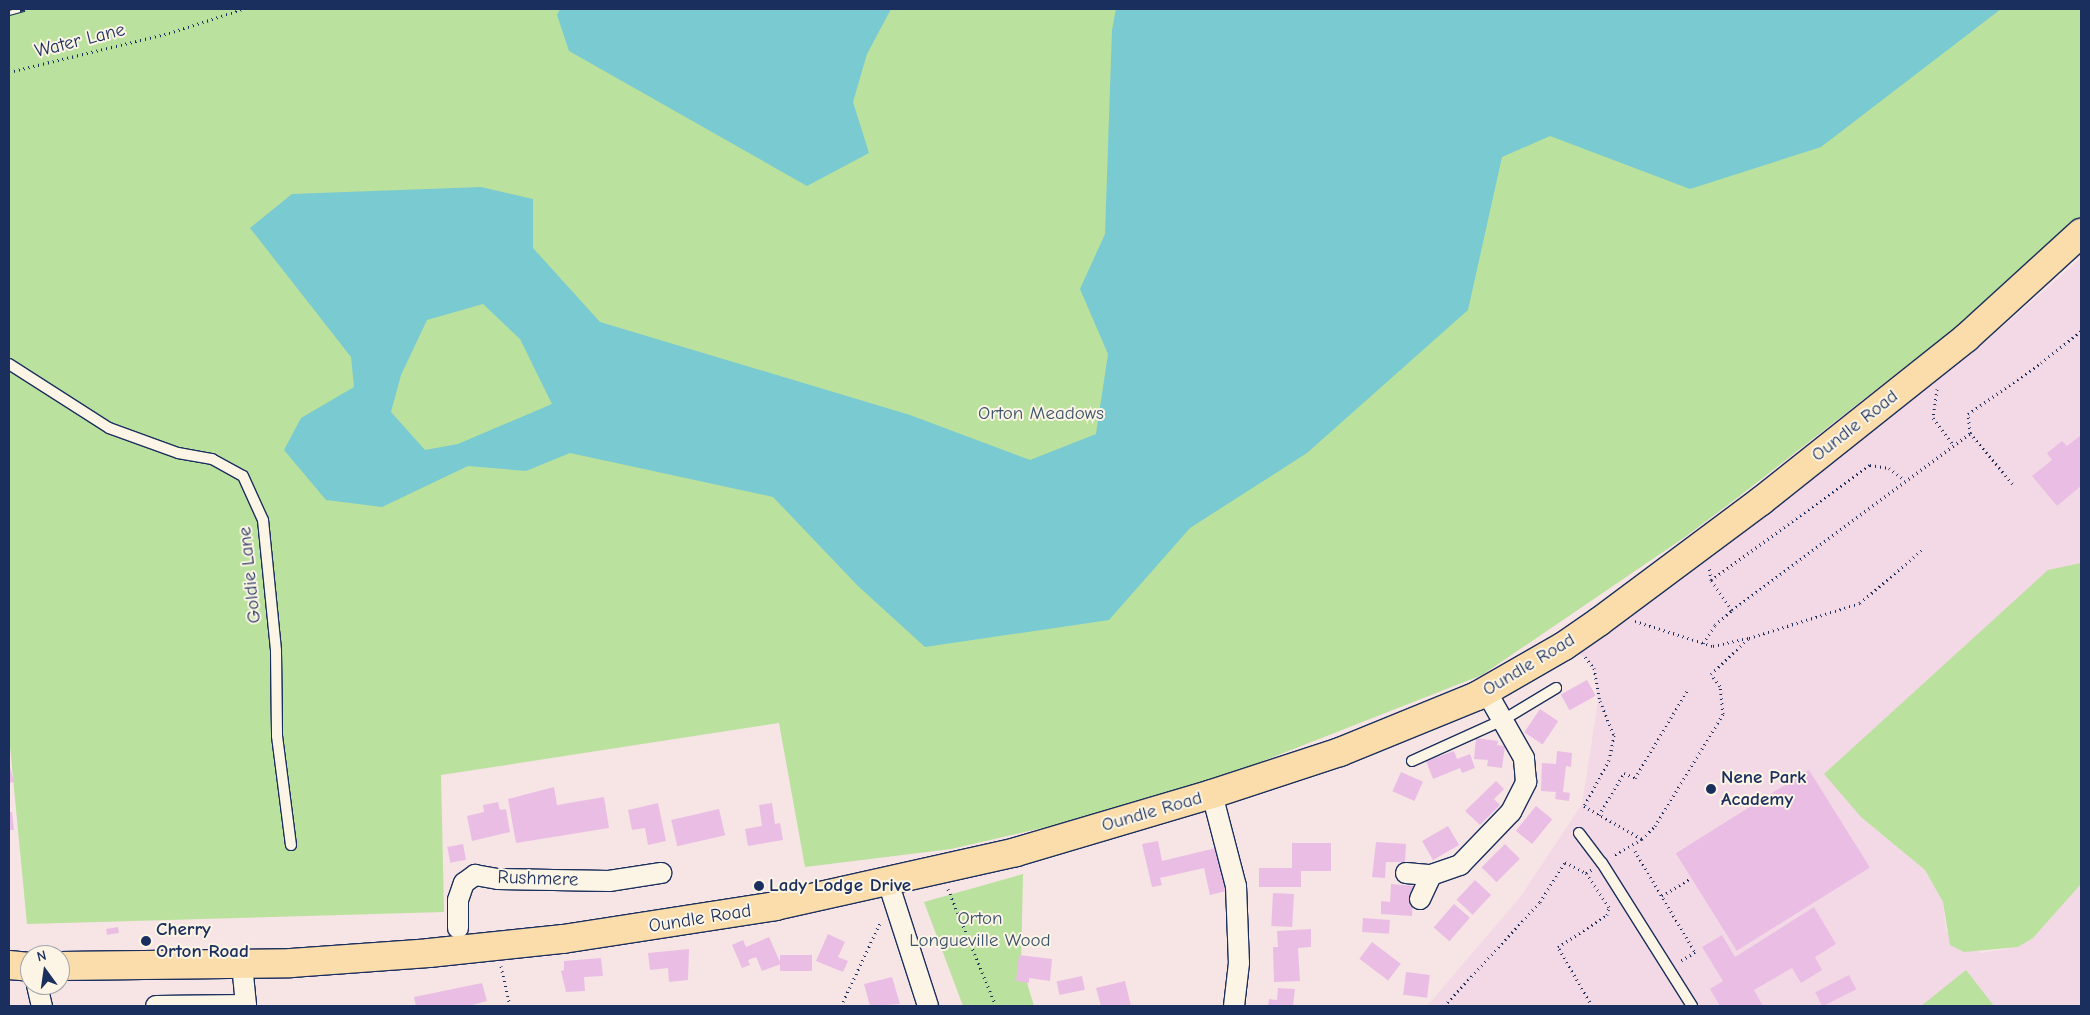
<!DOCTYPE html>
<html>
<head>
<meta charset="utf-8">
<style>
  body { margin:0 }
  #map { position:relative; width:2090px; height:1015px; overflow:hidden; background:#f7e4e5; font-family:"Comic Neue",sans-serif }
  div>[style] { position:absolute }
  [style*='--x'] { left:calc(var(--x)*1px); top:calc(var(--y)*1px); width:calc(var(--w)*1px); rotate:calc(var(--a)*1deg) }
  .built>* { inset:0; background:#f3d9e5 }
  .green>* { inset:0; background:#bae19d }
  .water>* { inset:0; background:#7acad2 }
  .building>* { inset:0; background:#eabee4; transform-origin:0 0 }
  .path>* { height:3px; margin-top:-1.5px; transform-origin:0; background:repeating-linear-gradient(90deg,#1b2f5e 0 1px,transparent 0 5px) }
  .roads { filter:drop-shadow(1px 0 #1b2f5e) drop-shadow(-1px 0 #1b2f5e) drop-shadow(0 1px #1b2f5e) drop-shadow(0 -1px #1b2f5e) }
  .service>* { height:10px; margin:-5px; padding:0 5px; transform-origin:5px; border-radius:5px; background:#fcf5e5 }
  .minor>* { height:20px; margin:-10px; padding:0 10px; transform-origin:10px; border-radius:10px; background:#fcf5e5 }
  .primary>* { height:28px; margin:-14px; padding:0 14px; transform-origin:14px; border-radius:14px; background:#faddab }
  .rail>* { height:5.5px; margin-top:-2.75px; transform-origin:0; background:repeating-linear-gradient(90deg,#fcf5e5 0 11px,#1b2f5e 0 22px); box-sizing:border-box; border-block:1px solid #1b2f5e }
  .dots>* { width:14px; height:14px; translate:-50% -50%; box-sizing:border-box; border:2px solid #fcf5e5; border-radius:50% }
  span { translate:-50% -50%; white-space:nowrap; text-align:center; line-height:1.15; -webkit-text-stroke:4px #fcf5e5; paint-order:stroke }
  .street-label { font-size:19px; color:#1b2f5e }
  .park-label { font-size:19px; color:#3b536b }
  .poi-label { font-size:19px; color:#1b2f5e; font-weight:700 }
  .left { translate:0 -50%; text-align:left }
  .frame { position:absolute; inset:0; border:10px solid #1b2f5e; pointer-events:none }
  .north { position:absolute; left:20px; top:945px; width:50px; height:50px; box-sizing:border-box; background:#fcf5e5; border:1px solid #a2a6af; border-radius:50%; rotate:346deg; font-size:14px; font-weight:700; line-height:20px; text-align:center; color:#1b2f5e }
  .north::after { content:''; display:block; margin:auto; width:18px; height:22px; background:#1b2f5e; clip-path:polygon(50% 0,100% 100%,50% 72%,0 100%) }
</style>
</head>
<body>
<div id="map">
  <div class="built">
    <div style="clip-path:polygon(2081px 258px,2081px 563px,1861px 817px,1925px 870px,1943px 902px,1946px 931px,1981px 953px,2018px 947px,2033px 938px,2081px 884px,2081px 1006px,1427px 1006px,1521px 896px,1582px 804px,1598px 702px,1594px 670px,1586px 658px,1573px 651px,1681px 580px,1975px 351px)"></div>
  </div>
  <div class="green">
    <div style="clip-path:polygon(9px 9px,2081px 9px,2081px 216px,1951px 331px,1741px 495px,1685px 537px,1482px 675px,1164px 800px,951px 849px,805px 867px,779px 723px,441px 775px,444px 912px,27px 924px,9px 736px)"></div>
    <div style="clip-path:polygon(2081px 563px,2081px 884px,2033px 938px,2018px 947px,1964px 952px,1950px 945px,1943px 902px,1925px 870px,1861px 817px,1824px 774px,2048px 570px)"></div>
    <div style="clip-path:polygon(1023px 874px,1021px 963px,1034px 1006px,963px 1006px,924px 902px)"></div>
    <div style="clip-path:polygon(1966px 970px,1994px 1006px,1921px 1006px)"></div>
  </div>
  <div class="water">
    <div style="clip-path:polygon(560px 9px,891px 9px,867px 54px,853px 102px,869px 153px,807px 186px,569px 51px,557px 15px)"></div>
    <div style="clip-path:polygon(evenodd,1116px 9px,2001px 9px,1821px 147px,1690px 189px,1550px 136px,1502px 157px,1468px 310px,1307px 453px,1190px 528px,1109px 620px,925px 647px,858px 586px,773px 497px,570px 453px,526px 471px,468px 466px,382px 507px,326px 500px,284px 450px,301px 418px,354px 387px,351px 357px,250px 228px,292px 194px,481px 187px,533px 199px,533px 248px,600px 322px,910px 415px,1030px 460px,1096px 434px,1108px 354px,1080px 289px,1105px 234px,1112px 30px,1116px 9px,483px 304px,520px 339px,552px 404px,458px 444px,425px 450px,391px 412px,401px 375px,427px 320px,483px 304px)"></div>
  </div>
  <div class="building">
    <div style="clip-path:polygon(2081px 435px,2081px 486px,2057px 506px,2032px 476px,2052px 460px,2047px 453px,2062px 441px,2067px 446px)"></div>
    <div style="left:1587px;top:680px;width:18px;height:30px;rotate:61deg"></div>
    <div style="left:1540px;top:709px;width:22px;height:28px;rotate:34deg"></div>
    <div style="clip-path:polygon(1476px 738px,1498px 741px,1497px 745px,1505px 746px,1502px 768px,1487px 766px,1488px 760px,1474px 759px)"></div>
    <div style="clip-path:polygon(1454px 751px,1457px 759px,1470px 754px,1475px 768px,1462px 773px,1460px 768px,1433px 779px,1426px 761px)"></div>
    <div style="clip-path:polygon(1557px 751px,1572px 753px,1571px 767px,1566px 766px,1563px 792px,1570px 793px,1569px 801px,1555px 799px,1556px 792px,1541px 791px,1542px 763px,1556px 764px)"></div>
    <div style="clip-path:polygon(9px 763px,14px 782px,9px 783px)"></div>
    <div style="left:1809px;top:770px;width:115px;height:157px;rotate:58deg"></div>
    <div style="left:1401px;top:772px;width:24px;height:21px;rotate:24deg"></div>
    <div style="clip-path:polygon(1496px 781px,1504px 789px,1494px 799px,1500px 805px,1480px 825px,1465px 811px)"></div>
    <div style="clip-path:polygon(554px 787px,557px 805px,604px 797px,609px 828px,516px 843px,508px 799px)"></div>
    <div style="clip-path:polygon(498px 802px,500px 810px,506px 809px,510px 832px,472px 841px,467px 816px,484px 812px,483px 805px)"></div>
    <div style="clip-path:polygon(658px 803px,666px 841px,648px 845px,645px 828px,632px 830px,628px 810px)"></div>
    <div style="clip-path:polygon(772px 803px,775px 824px,780px 823px,783px 840px,748px 846px,745px 829px,762px 826px,759px 805px)"></div>
    <div style="left:1536px;top:806px;width:21px;height:32px;rotate:39deg"></div>
    <div style="left:719px;top:809px;width:27px;height:49px;rotate:77deg"></div>
    <div style="clip-path:polygon(9px 812px,12px 812px,14px 830px,9px 830px)"></div>
    <div style="left:1448px;top:826px;width:22px;height:30px;rotate:60deg"></div>
    <div style="clip-path:polygon(1158px 841px,1162px 861px,1216px 848px,1226px 891px,1210px 895px,1204px 868px,1160px 878px,1162px 885px,1152px 887px,1142px 844px)"></div>
    <div style="clip-path:polygon(1376px 842px,1406px 844px,1405px 862px,1386px 862px,1385px 878px,1372px 877px)"></div>
    <div style="clip-path:polygon(1292px 843px,1331px 843px,1331px 871px,1301px 871px,1301px 887px,1259px 887px,1259px 868px,1292px 868px)"></div>
    <div style="left:463px;top:844px;width:16px;height:16px;rotate:79deg"></div>
    <div style="left:1505px;top:844px;width:21px;height:33px;rotate:45deg"></div>
    <div style="left:1475px;top:880px;width:22px;height:27px;rotate:43deg"></div>
    <div style="clip-path:polygon(1391px 884px,1414px 886px,1412px 916px,1381px 914px,1381px 901px,1390px 902px)"></div>
    <div style="left:1273px;top:893px;width:21px;height:33px;rotate:3deg"></div>
    <div style="left:1454px;top:904px;width:21px;height:31px;rotate:41deg"></div>
    <div style="clip-path:polygon(1814px 907px,1836px 944px,1815px 957px,1822px 970px,1801px 983px,1792px 968px,1754px 990px,1763px 1006px,1720px 1006px,1710px 989px,1723px 981px,1702px 947px,1722px 935px,1735px 957px)"></div>
    <div style="left:1363px;top:918px;width:27px;height:14px;rotate:4deg"></div>
    <div style="left:118px;top:927px;width:6px;height:12px;rotate:81deg"></div>
    <div style="clip-path:polygon(1311px 929px,1311px 947px,1298px 948px,1300px 981px,1274px 982px,1273px 947px,1278px 947px,1277px 931px)"></div>
    <div style="clip-path:polygon(828px 934px,845px 942px,838px 957px,848px 961px,843px 972px,816px 961px)"></div>
    <div style="clip-path:polygon(769px 937px,781px 964px,762px 971px,756px 957px,748px 960px,750px 965px,742px 968px,732px 945px,743px 940px,746px 947px)"></div>
    <div style="left:1372px;top:942px;width:36px;height:21px;rotate:37deg"></div>
    <div style="clip-path:polygon(689px 949px,688px 980px,669px 982px,668px 968px,650px 970px,648px 953px)"></div>
    <div style="left:812px;top:955px;width:16px;height:32px;rotate:90deg"></div>
    <div style="clip-path:polygon(1019px 955px,1052px 959px,1050px 981px,1029px 978px,1029px 983px,1016px 981px)"></div>
    <div style="clip-path:polygon(601px 958px,603px 976px,584px 977px,585px 991px,566px 992px,561px 971px,564px 970px,564px 961px)"></div>
    <div style="left:1406px;top:972px;width:24px;height:23px;rotate:7deg"></div>
    <div style="left:1849px;top:975px;width:16px;height:38px;rotate:63deg"></div>
    <div style="left:1082px;top:976px;width:14px;height:26px;rotate:78deg"></div>
    <div style="clip-path:polygon(892px 977px,900px 1004px,870px 1006px,864px 984px)"></div>
    <div style="clip-path:polygon(1125px 981px,1131px 1006px,1101px 1006px,1096px 988px)"></div>
    <div style="clip-path:polygon(482px 983px,487px 1001px,469px 1006px,416px 1006px,414px 997px)"></div>
    <div style="clip-path:polygon(1278px 988px,1295px 989px,1293px 1006px,1268px 1006px,1269px 999px,1277px 1000px)"></div>
  </div>
  <div class="path">
    <div style="--x:9;--y:72;--w:165;--a:-13.7"></div>
    <div style="--x:169;--y:33;--w:78;--a:-18"></div>
    <div style="--x:1937;--y:389;--w:29;--a:98"></div>
    <div style="--x:1933;--y:418;--w:34;--a:53"></div>
    <div style="--x:1970;--y:433;--w:19;--a:-96"></div>
    <div style="--x:1968;--y:414;--w:89;--a:-34.9"></div>
    <div style="--x:2041;--y:363;--w:51;--a:-38.7"></div>
    <div style="--x:1711;--y:580;--w:196;--a:-35.9"></div>
    <div style="--x:1870;--y:465;--w:19;--a:9"></div>
    <div style="--x:1889;--y:468;--w:20;--a:37"></div>
    <div style="--x:1732;--y:610;--w:297;--a:-36.6"></div>
    <div style="--x:1970;--y:433;--w:67;--a:49.9"></div>
    <div style="--x:1635;--y:621;--w:82;--a:17.8"></div>
    <div style="--x:1713;--y:646;--w:36;--a:-13"></div>
    <div style="--x:1703;--y:643;--w:22;--a:-56"></div>
    <div style="--x:1715;--y:625;--w:23;--a:-41"></div>
    <div style="--x:1732;--y:610;--w:37;--a:-125"></div>
    <div style="--x:1711;--y:580;--w:14;--a:-98"></div>
    <div style="--x:1585;--y:657;--w:14;--a:51"></div>
    <div style="--x:1594;--y:668;--w:34;--a:80"></div>
    <div style="--x:1600;--y:701;--w:37;--a:68"></div>
    <div style="--x:1614;--y:735;--w:25;--a:101"></div>
    <div style="--x:1609;--y:760;--w:52;--a:118.5"></div>
    <div style="--x:1584;--y:806;--w:67;--a:29.6"></div>
    <div style="--x:1642;--y:839;--w:34;--a:150"></div>
    <div style="--x:1599;--y:815;--w:49;--a:-59.2"></div>
    <div style="--x:1624;--y:773;--w:12;--a:24"></div>
    <div style="--x:1635;--y:778;--w:104;--a:-59.2"></div>
    <div style="--x:1642;--y:839;--w:18;--a:-45"></div>
    <div style="--x:1655;--y:826;--w:131;--a:-58.7"></div>
    <div style="--x:1723;--y:714;--w:28;--a:-96"></div>
    <div style="--x:1720;--y:686;--w:15;--a:-127"></div>
    <div style="--x:1711;--y:674;--w:52;--a:-43.5"></div>
    <div style="--x:1749;--y:638;--w:116;--a:-17.5"></div>
    <div style="--x:1860;--y:603;--w:83;--a:-40.6"></div>
    <div style="--x:1635;--y:851;--w:117;--a:59.3"></div>
    <div style="--x:1695;--y:952;--w:19;--a:148"></div>
    <div style="--x:948;--y:889;--w:126;--a:67.7"></div>
    <div style="--x:1662;--y:896;--w:34;--a:-32"></div>
    <div style="--x:501;--y:966;--w:41;--a:77.3"></div>
    <div style="--x:841;--y:1006;--w:94;--a:-64.8"></div>
    <div style="--x:1444;--y:1006;--w:142;--a:-47.3"></div>
    <div style="--x:1540;--y:902;--w:47;--a:-58"></div>
    <div style="--x:1565;--y:862;--w:24;--a:28"></div>
    <div style="--x:1592;--y:1006;--w:68;--a:-120"></div>
    <div style="--x:1558;--y:947;--w:59;--a:-33.1"></div>
    <div style="--x:1607;--y:915;--w:8;--a:-76"></div>
    <div style="--x:1609;--y:907;--w:41;--a:-124.1"></div>
    <div style="--x:1586;--y:873;--w:8;--a:-30"></div>
  </div>
  <div class="roads">
    <div class="service">
      <div style="--x:9;--y:364;--w:119;--a:32.6"></div>
      <div style="--x:109;--y:428;--w:73;--a:19.9"></div>
      <div style="--x:178;--y:453;--w:35;--a:10"></div>
      <div style="--x:212;--y:459;--w:35;--a:29"></div>
      <div style="--x:243;--y:476;--w:48;--a:65.6"></div>
      <div style="--x:263;--y:520;--w:132;--a:84.3"></div>
      <div style="--x:276;--y:651;--w:85;--a:89.3"></div>
      <div style="--x:277;--y:736;--w:110;--a:82.7"></div>
      <div style="--x:1412;--y:761;--w:100;--a:-24.3"></div>
      <div style="--x:1503;--y:720;--w:62;--a:-31.1"></div>
      <div style="--x:1579;--y:833;--w:38;--a:53"></div>
      <div style="--x:1602;--y:863;--w:169;--a:57.8"></div>
    </div>
    <div class="minor">
      <div style="--x:1212;--y:794;--w:95;--a:75.4"></div>
      <div style="--x:1236;--y:886;--w:77;--a:87.8"></div>
      <div style="--x:1239;--y:963;--w:43;--a:96.6"></div>
      <div style="--x:1406;--y:873;--w:25;--a:5"></div>
      <div style="--x:1431;--y:875;--w:31;--a:-19"></div>
      <div style="--x:1460;--y:865;--w:74;--a:-46.1"></div>
      <div style="--x:1511;--y:812;--w:34;--a:-63"></div>
      <div style="--x:1526;--y:782;--w:24;--a:-95"></div>
      <div style="--x:1524;--y:758;--w:77;--a:-119.6"></div>
      <div style="--x:888;--y:882;--w:130;--a:72.1"></div>
      <div style="--x:1420;--y:899;--w:26;--a:-65"></div>
      <div style="--x:458;--y:928;--w:28;--a:-90"></div>
      <div style="--x:458;--y:900;--w:18;--a:-71"></div>
      <div style="--x:464;--y:883;--w:14;--a:-36"></div>
      <div style="--x:475;--y:875;--w:23;--a:10"></div>
      <div style="--x:498;--y:879;--w:111;--a:1"></div>
      <div style="--x:609;--y:881;--w:53;--a:-8.7"></div>
      <div style="--x:37;--y:985;--w:22;--a:77"></div>
      <div style="--x:156;--y:1006;--w:90;--a:-0.6"></div>
      <div style="--x:246;--y:1005;--w:41;--a:-95.6"></div>
    </div>
    <div class="primary">
      <div style="--x:9;--y:965;--w:21;--a:5"></div>
      <div style="--x:60;--y:966;--w:231;--a:-0.7"></div>
      <div style="--x:291;--y:963;--w:138;--a:-4.1"></div>
      <div style="--x:429;--y:953;--w:135;--a:-6"></div>
      <div style="--x:563;--y:939;--w:215;--a:-8.8"></div>
      <div style="--x:775;--y:906;--w:247;--a:-12.6"></div>
      <div style="--x:1016;--y:852;--w:204;--a:-16.5"></div>
      <div style="--x:1212;--y:794;--w:135;--a:-18.2"></div>
      <div style="--x:1340;--y:752;--w:148;--a:-22.2"></div>
      <div style="--x:1477;--y:696;--w:100;--a:-29.9"></div>
      <div style="--x:1564;--y:646;--w:44;--a:-34.8"></div>
      <div style="--x:1600;--y:621;--w:201;--a:-36.7"></div>
      <div style="--x:1761;--y:501;--w:262;--a:-38.5"></div>
      <div style="--x:1966;--y:338;--w:156;--a:-42.4"></div>
    </div>
  </div>
  <div class="rail">
    <div style="--x:9;--y:13;--w:16;--a:-15"></div>
  </div>
  <div class="dots">
    <div style="left:1711px;top:789px;background:#1b2f5e"></div>
    <div style="left:759px;top:886px;background:#1b2f5e"></div>
    <div style="left:146px;top:941px;background:#1b2f5e"></div>
  </div>
  <div class="street-label">
    <span style="left:80px;top:41px;rotate:-14deg">Water Lane</span>
    <span style="left:1855px;top:426px;rotate:-38deg">Oundle Road</span>
    <span style="left:250px;top:575px;rotate:-96deg">Goldie Lane</span>
    <span style="left:1529px;top:665px;rotate:-31deg">Oundle Road</span>
    <span style="left:1152px;top:812px;rotate:-16deg">Oundle Road</span>
    <span style="left:538px;top:879px;rotate:2deg">Rushmere</span>
    <span style="left:700px;top:919px;rotate:-9deg">Oundle Road</span>
  </div>
  <div class="park-label">
    <span style="left:1041px;top:414px">Orton Meadows</span>
    <span style="left:980px;top:930px">Orton<br>Longueville Wood</span>
  </div>
  <div class="poi-label">
    <span class="left" style="left:1721px;top:789px">Nene Park<br>Academy</span>
    <span class="left" style="left:769px;top:886px">Lady Lodge Drive</span>
    <span class="left" style="left:156px;top:941px">Cherry<br>Orton Road</span>
  </div>
  <div class="frame"></div>
  <div class="north">N</div>
</div>
</body>
</html>
